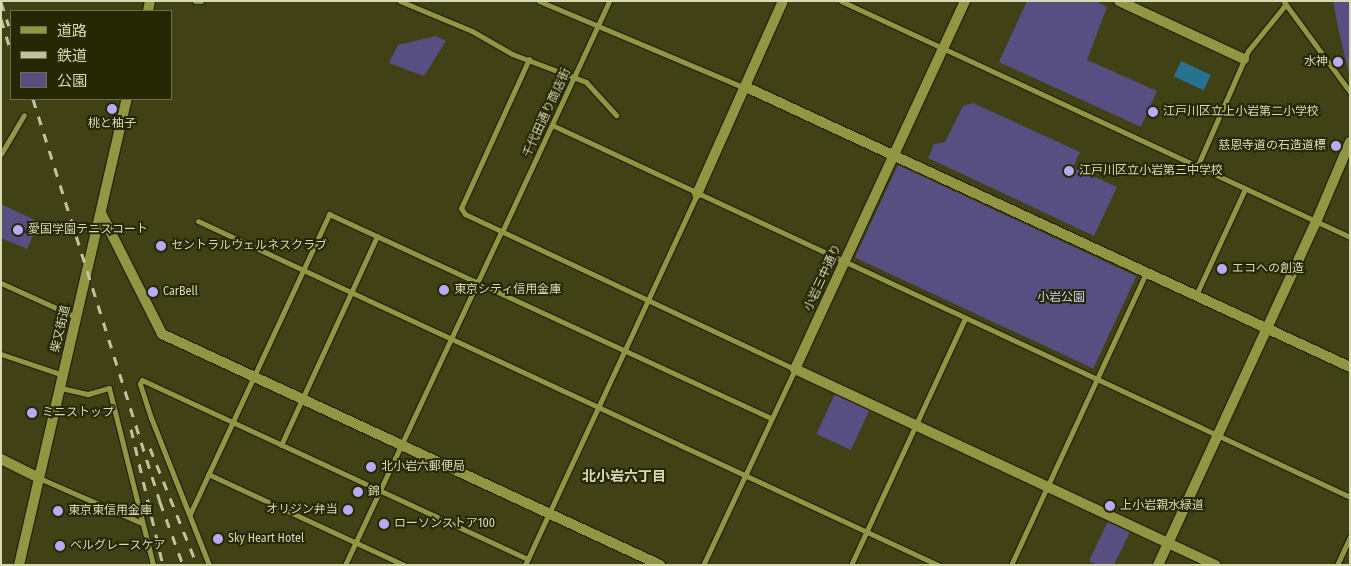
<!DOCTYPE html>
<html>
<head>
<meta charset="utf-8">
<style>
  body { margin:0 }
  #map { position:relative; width:1351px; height:566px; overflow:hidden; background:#404115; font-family:"Fira Sans Condensed","Noto Sans JP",sans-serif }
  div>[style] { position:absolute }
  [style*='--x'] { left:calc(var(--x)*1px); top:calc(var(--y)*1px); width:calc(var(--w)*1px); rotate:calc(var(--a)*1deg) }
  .green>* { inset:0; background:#574e81; transform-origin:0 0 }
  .water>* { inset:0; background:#287191; transform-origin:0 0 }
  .roads { filter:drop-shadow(1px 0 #26270d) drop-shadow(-1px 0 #26270d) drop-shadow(0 1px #26270d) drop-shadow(0 -1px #26270d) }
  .street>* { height:5px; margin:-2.5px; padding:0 2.5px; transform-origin:2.5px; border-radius:2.5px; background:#929542 }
  .secondary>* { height:10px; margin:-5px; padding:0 5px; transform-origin:5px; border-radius:5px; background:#929542 }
  .rail>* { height:3px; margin-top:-1.5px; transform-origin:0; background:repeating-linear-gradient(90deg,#c1c39b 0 9px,transparent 0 18px) }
  .dots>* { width:14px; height:14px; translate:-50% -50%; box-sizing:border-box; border:2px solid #262704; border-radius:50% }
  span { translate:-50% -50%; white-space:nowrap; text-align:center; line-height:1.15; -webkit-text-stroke:4px #262704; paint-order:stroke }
  .poi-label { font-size:12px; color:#d7dab2 }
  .right { translate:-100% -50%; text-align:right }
  .left { translate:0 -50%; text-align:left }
  .street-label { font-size:12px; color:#d7dab2 }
  .park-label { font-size:12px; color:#d0ccf4 }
  .neighbourhood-label { font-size:14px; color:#d7dab2; font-weight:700 }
  .frame { position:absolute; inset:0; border:2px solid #d7dab2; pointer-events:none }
  .legend { position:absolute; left:10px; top:10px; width:162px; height:90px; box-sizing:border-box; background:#262704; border:1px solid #6d6f4a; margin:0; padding:6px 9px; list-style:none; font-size:15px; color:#d7dab2 }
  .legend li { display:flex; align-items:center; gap:10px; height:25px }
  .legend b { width:25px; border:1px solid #6d6f4a }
</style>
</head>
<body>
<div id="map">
  <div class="green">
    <div style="clip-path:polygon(1027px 1px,1095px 1px,1107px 7px,1087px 60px,1157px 91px,1141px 127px,999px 62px)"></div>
    <div style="clip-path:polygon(1333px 1px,1350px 1px,1350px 78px,1339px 32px)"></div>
    <div style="clip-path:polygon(436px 36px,446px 41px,424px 76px,389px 63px,398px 45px)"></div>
    <div style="clip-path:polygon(973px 103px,1080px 152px,1073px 167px,1117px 187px,1094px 236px,928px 158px,934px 144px,945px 142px,963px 106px)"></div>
    <div style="left:898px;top:165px;width:263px;height:102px;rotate:25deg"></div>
    <div style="clip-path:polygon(1px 204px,39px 222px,27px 249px,1px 238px)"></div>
    <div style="left:835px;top:394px;width:38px;height:44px;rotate:25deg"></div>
    <div style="clip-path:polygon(1108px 521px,1130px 532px,1114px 565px,1097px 565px,1089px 561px)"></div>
  </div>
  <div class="water">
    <div style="left:1181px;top:61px;width:33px;height:17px;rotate:25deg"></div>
  </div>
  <div class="roads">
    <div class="street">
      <div style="--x:195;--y:1;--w:6;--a:0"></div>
      <div style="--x:400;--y:1;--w:78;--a:22.6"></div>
      <div style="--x:472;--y:31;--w:46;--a:29.9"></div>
      <div style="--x:512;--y:54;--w:79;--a:20.7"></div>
      <div style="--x:586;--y:82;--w:45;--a:47.7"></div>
      <div style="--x:539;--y:1;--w:224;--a:22.9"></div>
      <div style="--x:841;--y:1;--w:561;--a:24.87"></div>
      <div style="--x:1284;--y:2;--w:112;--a:53.7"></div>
      <div style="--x:529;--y:59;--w:164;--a:114.5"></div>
      <div style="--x:461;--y:208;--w:7;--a:56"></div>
      <div style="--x:465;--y:214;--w:365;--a:25.2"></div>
      <div style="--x:795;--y:369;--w:217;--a:115.1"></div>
      <div style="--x:552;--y:125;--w:880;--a:24.99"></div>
      <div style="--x:1;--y:154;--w:45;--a:-59.5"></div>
      <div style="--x:1197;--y:167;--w:127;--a:-66.3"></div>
      <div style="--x:1248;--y:51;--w:60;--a:-51"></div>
      <div style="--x:198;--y:221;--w:816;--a:24.93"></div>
      <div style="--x:502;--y:232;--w:255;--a:-65.1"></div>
      <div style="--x:1;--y:283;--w:82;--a:24.4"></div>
      <div style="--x:1196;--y:295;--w:117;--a:-65.2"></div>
      <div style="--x:1;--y:354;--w:65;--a:18.7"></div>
      <div style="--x:61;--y:388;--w:28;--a:13"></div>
      <div style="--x:88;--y:394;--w:22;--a:-16"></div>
      <div style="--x:109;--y:388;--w:182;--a:76"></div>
      <div style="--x:281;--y:445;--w:230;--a:-65.3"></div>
      <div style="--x:208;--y:474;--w:216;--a:24.9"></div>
      <div style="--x:39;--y:478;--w:112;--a:23.6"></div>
      <div style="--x:190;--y:514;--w:331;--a:-65.1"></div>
      <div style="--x:329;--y:214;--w:487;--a:24.8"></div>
      <div style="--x:209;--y:565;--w:158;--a:-111.5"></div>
      <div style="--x:151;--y:418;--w:36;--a:-108"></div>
      <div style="--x:140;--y:384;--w:4;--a:-63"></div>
      <div style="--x:142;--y:380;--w:425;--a:24.9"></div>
      <div style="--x:345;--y:565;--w:368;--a:-64.9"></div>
      <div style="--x:525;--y:565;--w:409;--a:-65.1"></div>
      <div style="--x:851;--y:565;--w:272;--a:-65.2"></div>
      <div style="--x:1011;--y:565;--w:322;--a:-65.2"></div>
      <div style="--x:1337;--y:565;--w:31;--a:-65"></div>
    </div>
    <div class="secondary">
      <div style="--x:965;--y:1;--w:405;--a:114.8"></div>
      <div style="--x:795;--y:369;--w:464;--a:25"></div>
      <div style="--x:1119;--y:1;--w:138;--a:24.9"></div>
      <div style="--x:148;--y:11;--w:10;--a:-79"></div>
      <div style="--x:746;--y:87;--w:666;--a:24.87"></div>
      <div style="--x:697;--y:194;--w:211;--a:-66"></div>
      <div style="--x:101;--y:213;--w:136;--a:63.2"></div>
      <div style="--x:162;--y:334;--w:549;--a:24.88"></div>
      <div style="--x:1;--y:459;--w:42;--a:26.6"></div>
      <div style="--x:19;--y:565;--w:478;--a:-77"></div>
      <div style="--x:1158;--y:565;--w:378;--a:-65.3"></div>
      <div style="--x:1316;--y:222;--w:87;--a:-67"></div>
    </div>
  </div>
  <div class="rail">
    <div style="--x:1;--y:2;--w:25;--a:72"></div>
    <div style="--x:1;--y:19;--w:34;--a:73"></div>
    <div style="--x:33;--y:99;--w:423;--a:72.5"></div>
    <div style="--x:160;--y:502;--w:67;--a:69.9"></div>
    <div style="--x:131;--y:429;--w:140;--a:76.8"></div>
    <div style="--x:150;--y:448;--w:126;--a:68.1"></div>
  </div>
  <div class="dots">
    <div style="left:1338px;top:62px;background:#b7abf8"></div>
    <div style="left:112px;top:109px;background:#b7abf8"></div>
    <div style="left:1153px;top:112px;background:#b7abf8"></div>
    <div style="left:1336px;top:146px;background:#b7abf8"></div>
    <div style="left:1069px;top:171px;background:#b7abf8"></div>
    <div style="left:18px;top:230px;background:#b7abf8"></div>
    <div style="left:161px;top:246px;background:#b7abf8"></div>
    <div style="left:1222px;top:269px;background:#b7abf8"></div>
    <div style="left:444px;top:290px;background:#b7abf8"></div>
    <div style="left:153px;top:292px;background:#b7abf8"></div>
    <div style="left:32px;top:413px;background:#b7abf8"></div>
    <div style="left:371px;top:467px;background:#b7abf8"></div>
    <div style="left:358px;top:492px;background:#b7abf8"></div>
    <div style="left:1110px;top:506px;background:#b7abf8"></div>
    <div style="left:348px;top:510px;background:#b7abf8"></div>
    <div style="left:58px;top:511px;background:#b7abf8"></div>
    <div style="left:384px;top:524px;background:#b7abf8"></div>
    <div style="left:218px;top:539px;background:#b7abf8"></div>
    <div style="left:60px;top:546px;background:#b7abf8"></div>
  </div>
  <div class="poi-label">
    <span class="right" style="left:1328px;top:62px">水神</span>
    <span class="left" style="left:1163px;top:112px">江戸川区立上小岩第二小学校</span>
    <span style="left:112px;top:124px">桃と柚子</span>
    <span class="right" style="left:1326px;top:146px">慈恩寺道の石造道標</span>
    <span class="left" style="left:1079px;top:171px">江戸川区立小岩第三中学校</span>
    <span class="left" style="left:28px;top:230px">愛国学園テニスコート</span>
    <span class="left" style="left:171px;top:246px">セントラルウェルネスクラブ</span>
    <span class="left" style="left:1232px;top:269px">エコへの創造</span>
    <span class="left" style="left:454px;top:290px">東京シティ信用金庫</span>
    <span class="left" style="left:163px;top:292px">CarBell</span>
    <span class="left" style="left:42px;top:413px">ミニストップ</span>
    <span class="left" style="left:381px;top:467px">北小岩六郵便局</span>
    <span class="left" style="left:368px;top:492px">錦</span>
    <span class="left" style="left:1120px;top:506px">上小岩親水緑道</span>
    <span class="right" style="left:338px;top:510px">オリジン弁当</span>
    <span class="left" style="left:68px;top:511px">東京東信用金庫</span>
    <span class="left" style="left:394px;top:524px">ローソンストア100</span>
    <span class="left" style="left:228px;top:539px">Sky Heart Hotel</span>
    <span class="left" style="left:70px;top:546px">ベルグレースケア</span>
  </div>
  <div class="street-label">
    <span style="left:547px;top:113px;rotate:-65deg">千代田通り商店街</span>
    <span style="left:823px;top:278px;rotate:-65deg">小岩三中通り</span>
    <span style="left:61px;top:329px;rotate:-77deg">柴又街道</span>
  </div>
  <div class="park-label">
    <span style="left:1061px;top:298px">小岩公園</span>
  </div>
  <div class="neighbourhood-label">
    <span style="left:624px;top:477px">北小岩六丁目</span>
  </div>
  <div class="frame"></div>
  <ul class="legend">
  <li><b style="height:6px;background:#929542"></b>道路</li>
  <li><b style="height:6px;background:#c1c39b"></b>鉄道</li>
  <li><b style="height:14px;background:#574e81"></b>公園</li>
  </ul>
</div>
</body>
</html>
